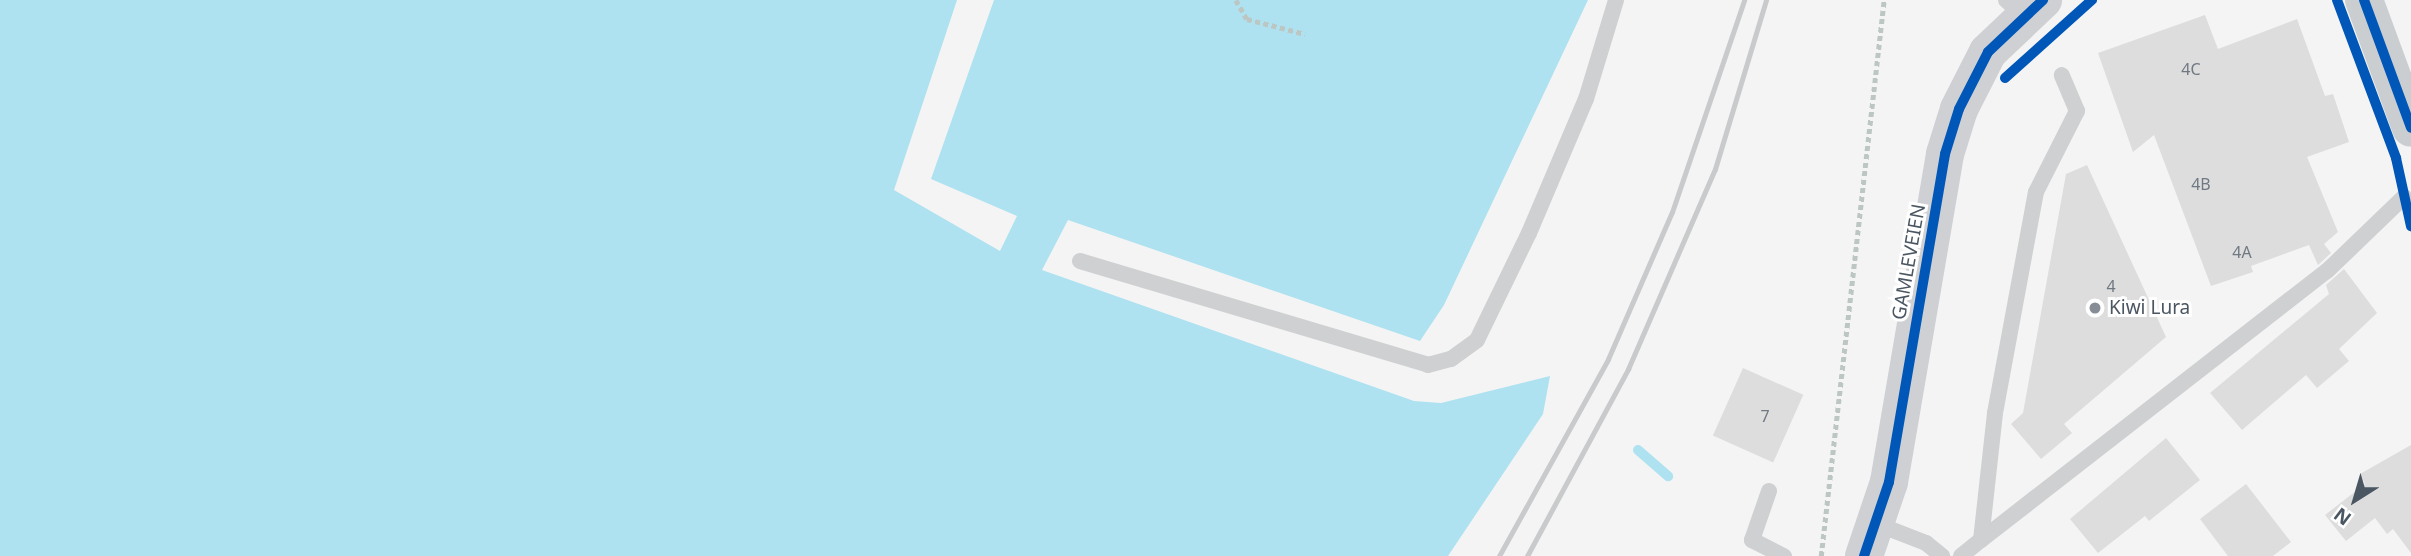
<!DOCTYPE html>
<html>
<head>
<meta charset="utf-8">
<style>
  body { margin:0 }
  #map { position:relative; width:2411px; height:556px; overflow:hidden; background:#f4f4f4; font-family:"Noto Sans",sans-serif }
  div>[style] { position:absolute }
  [style*='--x'] { left:calc(var(--x)*1px); top:calc(var(--y)*1px); width:calc(var(--w)*1px); rotate:calc(var(--a)*1deg) }
  .water>* { inset:0; background:#aee2f0 }
  .stream>* { height:10px; margin:-5px; padding:0 5px; transform-origin:5px; border-radius:5px; background:#aee2f0 }
  .building>* { inset:0; background:#ddddde; transform-origin:0 0 }
  .path>* { height:4.5px; margin-top:-2.25px; transform-origin:0; background:repeating-linear-gradient(90deg,#bcc7c4 0 5px,transparent 0 8.5px) }
  .lane>* { height:16px; margin:-8px; padding:0 8px; transform-origin:8px; border-radius:8px; background:#ced0d2 }
  .secondary>* { height:38px; margin:-19px; padding:0 19px; transform-origin:19px; border-radius:19px; background:#ced0d4 }
  .primary>* { height:38px; margin:-19px; padding:0 19px; transform-origin:19px; border-radius:19px; background:#caced1 }
  .rail>* { height:5px; margin:-2.5px; padding:0 2.5px; transform-origin:2.5px; border-radius:2.5px; background:#c9cacc }
  .cycleway>* { height:10px; margin:-5px; padding:0 5px; transform-origin:5px; border-radius:5px; background:#0057b8 }
  .dots>* { width:19px; height:19px; translate:-50% -50%; box-sizing:border-box; border:4px solid #fff; border-radius:50% }
  span { translate:-50% -50%; white-space:nowrap; text-align:center; line-height:1.15; -webkit-text-stroke:6px #fff; paint-order:stroke }
  .number-label { font-size:16px; color:#707881 }
  .number-label span { -webkit-text-stroke-width:0 }
  .street-label { font-size:19px; color:#4a5661 }
  .poi-label { font-size:19px; color:#4a5661 }
  .left { translate:0 -50%; text-align:left }
  .north { position:absolute; left:2320px; top:465px; width:70px; height:70px; -webkit-text-stroke:5px #fff; paint-order:stroke; rotate:217deg; font-size:19px; font-weight:700; line-height:28px; text-align:center; color:#4a5661 }
  .north::after { content:''; display:block; margin:auto; width:24px; height:32px; background:#4a5661; clip-path:polygon(50% 0,100% 100%,50% 72%,0 100%) }
</style>
</head>
<body>
<div id="map">
  <div class="water">
    <div style="clip-path:polygon(0 0,957px 0,894px 190px,1000px 251px,1017px 216px,931px 179px,994px 0,1588px 0,1444px 305px,1420px 341px,1068px 220px,1042px 270px,1414px 401px,1441px 403px,1550px 376px,1543px 414px,1448px 556px,0 556px)"></div>
  </div>
  <div class="stream">
    <div style="--x:1638;--y:450;--w:40;--a:41"></div>
  </div>
  <div class="building">
    <div style="clip-path:polygon(2205px 15px,2218px 49px,2297px 19px,2325px 96px,2333px 94px,2349px 142px,2307px 157px,2338px 232px,2324px 244px,2331px 253px,2318px 265px,2309px 245px,2251px 266px,2253px 272px,2211px 286px,2154px 135px,2133px 152px,2098px 53px)"></div>
    <div style="clip-path:polygon(2087px 165px,2166px 337px,2064px 424px,2072px 433px,2041px 459px,2011px 424px,2023px 413px,2066px 174px)"></div>
    <div style="clip-path:polygon(2344px 269px,2377px 313px,2339px 349px,2349px 361px,2317px 388px,2306px 375px,2242px 430px,2210px 393px,2329px 294px,2326px 285px)"></div>
    <div style="left:1743px;top:368px;width:66px;height:74px;rotate:24deg"></div>
    <div style="clip-path:polygon(2166px 438px,2200px 480px,2149px 521px,2145px 516px,2098px 553px,2070px 519px)"></div>
    <div style="clip-path:polygon(2411px 445px,2411px 553px,2393px 529px,2387px 534px,2375px 518px,2346px 541px,2325px 515px,2365px 484px,2360px 474px)"></div>
    <div style="clip-path:polygon(2246px 484px,2291px 542px,2273px 556px,2228px 556px,2200px 519px)"></div>
  </div>
  <div class="path">
    <div style="--x:1236;--y:0;--w:22;--a:60"></div>
    <div style="--x:1247;--y:19;--w:60;--a:14.5"></div>
    <div style="--x:1821;--y:556;--w:560;--a:-83.54"></div>
  </div>
  <div class="lane">
    <div style="--x:2006;--y:0;--w:25;--a:42"></div>
    <div style="--x:1080;--y:261;--w:363;--a:16.6"></div>
    <div style="--x:1428;--y:365;--w:24;--a:-15"></div>
    <div style="--x:1451;--y:359;--w:32;--a:-36"></div>
    <div style="--x:1477;--y:340;--w:119;--a:-64.1"></div>
    <div style="--x:1529;--y:233;--w:146;--a:-67"></div>
    <div style="--x:1586;--y:99;--w:103;--a:-73.1"></div>
    <div style="--x:1769;--y:491;--w:52;--a:109.1"></div>
    <div style="--x:1752;--y:540;--w:36;--a:27"></div>
    <div style="--x:1877;--y:524;--w:53;--a:21.2"></div>
    <div style="--x:1926;--y:543;--w:21;--a:39"></div>
    <div style="--x:1981;--y:540;--w:438;--a:-37.9"></div>
    <div style="--x:2327;--y:271;--w:107;--a:-43.9"></div>
    <div style="--x:1961;--y:556;--w:26;--a:-39"></div>
    <div style="--x:1981;--y:540;--w:128;--a:-83.7"></div>
    <div style="--x:1995;--y:413;--w:225;--a:-79.5"></div>
    <div style="--x:2036;--y:192;--w:91;--a:-63.2"></div>
    <div style="--x:2077;--y:111;--w:39;--a:-113"></div>
  </div>
  <div class="secondary">
    <div style="--x:1864;--y:556;--w:78;--a:-71.3"></div>
    <div style="--x:1889;--y:482;--w:333;--a:-80.3"></div>
    <div style="--x:1945;--y:154;--w:47;--a:-72.7"></div>
    <div style="--x:1959;--y:109;--w:64;--a:-63"></div>
    <div style="--x:1988;--y:52;--w:76;--a:-43.4"></div>
  </div>
  <div class="primary">
    <div style="--x:2364;--y:0;--w:136;--a:69.8"></div>
  </div>
  <div class="rail">
    <div style="--x:1499;--y:556;--w:225;--a:-61"></div>
    <div style="--x:1608;--y:359;--w:160;--a:-66.5"></div>
    <div style="--x:1672;--y:212;--w:224;--a:-71.2"></div>
    <div style="--x:1527;--y:556;--w:213;--a:-61.6"></div>
    <div style="--x:1628;--y:369;--w:218;--a:-66.5"></div>
    <div style="--x:1715;--y:169;--w:177;--a:-73.2"></div>
  </div>
  <div class="cycleway">
    <div style="--x:2337;--y:0;--w:169;--a:69.5"></div>
    <div style="--x:2396;--y:158;--w:70;--a:77.6"></div>
    <div style="--x:2364;--y:0;--w:136;--a:69.8"></div>
    <div style="--x:2005;--y:78;--w:117;--a:-41.9"></div>
    <div style="--x:1864;--y:556;--w:78;--a:-71.3"></div>
    <div style="--x:1889;--y:482;--w:333;--a:-80.3"></div>
    <div style="--x:1945;--y:154;--w:47;--a:-72.7"></div>
    <div style="--x:1959;--y:109;--w:64;--a:-63"></div>
    <div style="--x:1988;--y:52;--w:76;--a:-43.4"></div>
  </div>
  <div class="dots">
    <div style="left:2095px;top:308px;background:#868d94"></div>
  </div>
  <div class="number-label">
    <span style="left:2191px;top:69px">4C</span>
    <span style="left:2201px;top:184px">4B</span>
    <span style="left:2242px;top:252px">4A</span>
    <span style="left:2111px;top:286px">4</span>
    <span style="left:1765px;top:416px">7</span>
  </div>
  <div class="street-label">
    <span style="left:1909px;top:262px;rotate:-80deg">GAMLEVEIEN</span>
  </div>
  <div class="poi-label">
    <span class="left" style="left:2109px;top:308px">Kiwi Lura</span>
  </div>
  <div class="north">N</div>
</div>
</body>
</html>
